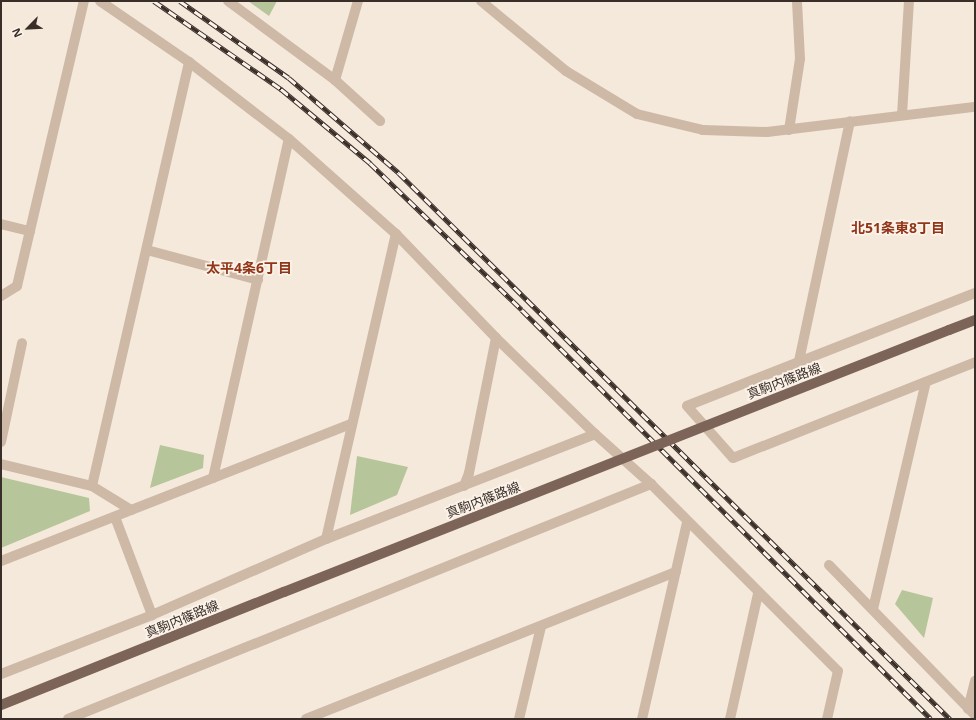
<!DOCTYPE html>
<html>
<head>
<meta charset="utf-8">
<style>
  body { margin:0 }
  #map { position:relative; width:976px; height:720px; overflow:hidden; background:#f5e9dc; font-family:"Noto Sans","Noto Sans JP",sans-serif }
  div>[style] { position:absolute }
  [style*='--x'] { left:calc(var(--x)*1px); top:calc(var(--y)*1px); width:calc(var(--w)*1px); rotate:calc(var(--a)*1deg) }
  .green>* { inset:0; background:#b7c59a }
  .lane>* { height:10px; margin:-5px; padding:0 5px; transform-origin:5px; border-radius:5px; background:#ceb9a7 }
  .street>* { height:10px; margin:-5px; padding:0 5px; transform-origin:5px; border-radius:5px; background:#ceb9a7 }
  .primary>* { height:10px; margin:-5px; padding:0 5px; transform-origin:5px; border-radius:5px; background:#7d6458 }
  .rail>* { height:4.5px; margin-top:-2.25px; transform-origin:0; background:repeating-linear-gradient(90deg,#fbf3e9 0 9px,#3a2e28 0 18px); box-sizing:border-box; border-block:1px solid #3a2e28 }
  .primary-bridge>* { height:10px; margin:-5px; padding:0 5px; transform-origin:5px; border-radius:5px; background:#7d6458 }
  span { translate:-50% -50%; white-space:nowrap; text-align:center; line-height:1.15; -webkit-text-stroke:3.5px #fbf3e9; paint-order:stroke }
  .street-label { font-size:13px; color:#3a2e28 }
  .neighbourhood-label { font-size:14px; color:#913619; font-weight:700 }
  .frame { position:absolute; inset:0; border:2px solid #3a2e28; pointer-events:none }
  .north { position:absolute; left:8px; top:8px; width:40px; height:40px; -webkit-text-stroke:3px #fbf3e9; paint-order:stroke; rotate:246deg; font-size:11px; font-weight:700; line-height:16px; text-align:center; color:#3a2e28 }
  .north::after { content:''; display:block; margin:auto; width:14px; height:18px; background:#3a2e28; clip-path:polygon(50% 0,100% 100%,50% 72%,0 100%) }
</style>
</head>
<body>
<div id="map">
  <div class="green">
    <div style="clip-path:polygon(248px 1px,277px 1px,269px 16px)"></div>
    <div style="clip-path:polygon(160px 445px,204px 455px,203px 468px,150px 488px)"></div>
    <div style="clip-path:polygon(357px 456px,408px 467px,397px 495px,350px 515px)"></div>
    <div style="clip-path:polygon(1px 477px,89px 498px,90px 511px,1px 548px)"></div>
    <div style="clip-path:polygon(902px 590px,933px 598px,924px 638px,895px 604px)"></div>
  </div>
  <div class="lane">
    <div style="--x:1;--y:442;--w:101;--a:-78"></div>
  </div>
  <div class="street">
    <div style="--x:100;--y:1;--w:108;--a:34.4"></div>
    <div style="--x:189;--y:62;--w:126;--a:37.6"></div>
    <div style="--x:289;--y:139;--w:143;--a:41.6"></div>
    <div style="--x:396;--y:234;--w:144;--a:46.1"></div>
    <div style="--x:496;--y:338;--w:138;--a:44.1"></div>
    <div style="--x:228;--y:1;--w:133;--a:36.4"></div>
    <div style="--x:335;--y:80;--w:61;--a:42.3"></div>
    <div style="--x:481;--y:1;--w:110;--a:39.5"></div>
    <div style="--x:566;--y:71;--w:83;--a:31.2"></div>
    <div style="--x:637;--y:114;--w:68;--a:13.6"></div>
    <div style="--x:703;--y:130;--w:64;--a:1.8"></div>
    <div style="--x:767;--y:132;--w:209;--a:-6.9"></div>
    <div style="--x:335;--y:80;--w:82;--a:-73.8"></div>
    <div style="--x:902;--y:115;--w:114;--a:-86.5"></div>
    <div style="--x:789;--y:130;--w:72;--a:-81.2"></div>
    <div style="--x:800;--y:59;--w:58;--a:-93"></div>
    <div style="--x:1;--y:224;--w:30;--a:14"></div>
    <div style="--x:147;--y:250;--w:115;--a:15.1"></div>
    <div style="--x:975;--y:293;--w:309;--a:158.6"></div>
    <div style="--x:687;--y:406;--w:69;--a:48.5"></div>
    <div style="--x:733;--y:458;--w:260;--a:-21.6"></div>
    <div style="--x:1;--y:296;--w:19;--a:-32"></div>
    <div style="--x:17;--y:286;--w:293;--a:-76.8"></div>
    <div style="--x:799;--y:361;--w:245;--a:-78"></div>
    <div style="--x:1;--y:464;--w:94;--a:13.6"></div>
    <div style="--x:92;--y:486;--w:46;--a:31.6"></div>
    <div style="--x:213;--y:478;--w:347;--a:-77.4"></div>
    <div style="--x:92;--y:486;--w:435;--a:-77.1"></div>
    <div style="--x:464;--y:486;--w:14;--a:-69"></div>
    <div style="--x:469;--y:473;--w:138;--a:-78.7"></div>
    <div style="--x:115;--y:517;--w:105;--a:69.3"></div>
    <div style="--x:326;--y:539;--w:313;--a:-77.1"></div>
    <div style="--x:1;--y:561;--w:376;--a:-21.4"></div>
    <div style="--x:829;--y:565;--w:209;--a:45.8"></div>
    <div style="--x:873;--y:609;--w:233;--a:-76.9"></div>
    <div style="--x:1;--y:674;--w:162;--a:-21.3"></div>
    <div style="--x:152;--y:615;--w:190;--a:-23.6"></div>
    <div style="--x:326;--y:539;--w:289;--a:-21.3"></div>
    <div style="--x:595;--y:434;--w:75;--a:41.8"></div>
    <div style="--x:651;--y:484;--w:264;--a:45"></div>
    <div style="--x:838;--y:671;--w:49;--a:102.9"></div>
    <div style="--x:968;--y:709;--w:29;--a:-76"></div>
    <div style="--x:68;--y:719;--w:629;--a:-21.95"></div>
    <div style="--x:306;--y:719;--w:398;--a:-21.7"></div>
    <div style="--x:519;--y:719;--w:95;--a:-76.6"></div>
    <div style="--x:642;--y:719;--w:202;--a:-77.1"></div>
    <div style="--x:730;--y:719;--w:128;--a:-77.4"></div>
  </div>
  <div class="primary">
    <div style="--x:949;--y:330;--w:28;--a:-21"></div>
    <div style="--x:1;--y:705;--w:305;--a:-21.8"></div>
  </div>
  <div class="rail">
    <div style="--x:154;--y:1;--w:155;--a:34.7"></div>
    <div style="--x:281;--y:89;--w:116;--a:39.7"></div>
    <div style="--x:370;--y:163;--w:211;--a:44"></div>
    <div style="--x:522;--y:310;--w:578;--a:45"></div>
    <div style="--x:180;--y:1;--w:133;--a:35.2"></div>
    <div style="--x:289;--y:78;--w:145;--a:40.8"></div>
    <div style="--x:399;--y:173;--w:776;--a:44.74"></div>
  </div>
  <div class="primary-bridge">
    <div style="--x:284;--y:592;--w:715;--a:-21.5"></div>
  </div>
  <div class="street-label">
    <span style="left:784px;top:381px;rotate:-21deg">真駒内篠路線</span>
    <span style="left:483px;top:500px;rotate:-21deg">真駒内篠路線</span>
    <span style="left:182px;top:619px;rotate:-22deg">真駒内篠路線</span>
  </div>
  <div class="neighbourhood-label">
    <span style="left:898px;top:228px">北51条東8丁目</span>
    <span style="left:249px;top:268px">太平4条6丁目</span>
  </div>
  <div class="frame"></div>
  <div class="north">N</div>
</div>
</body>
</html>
